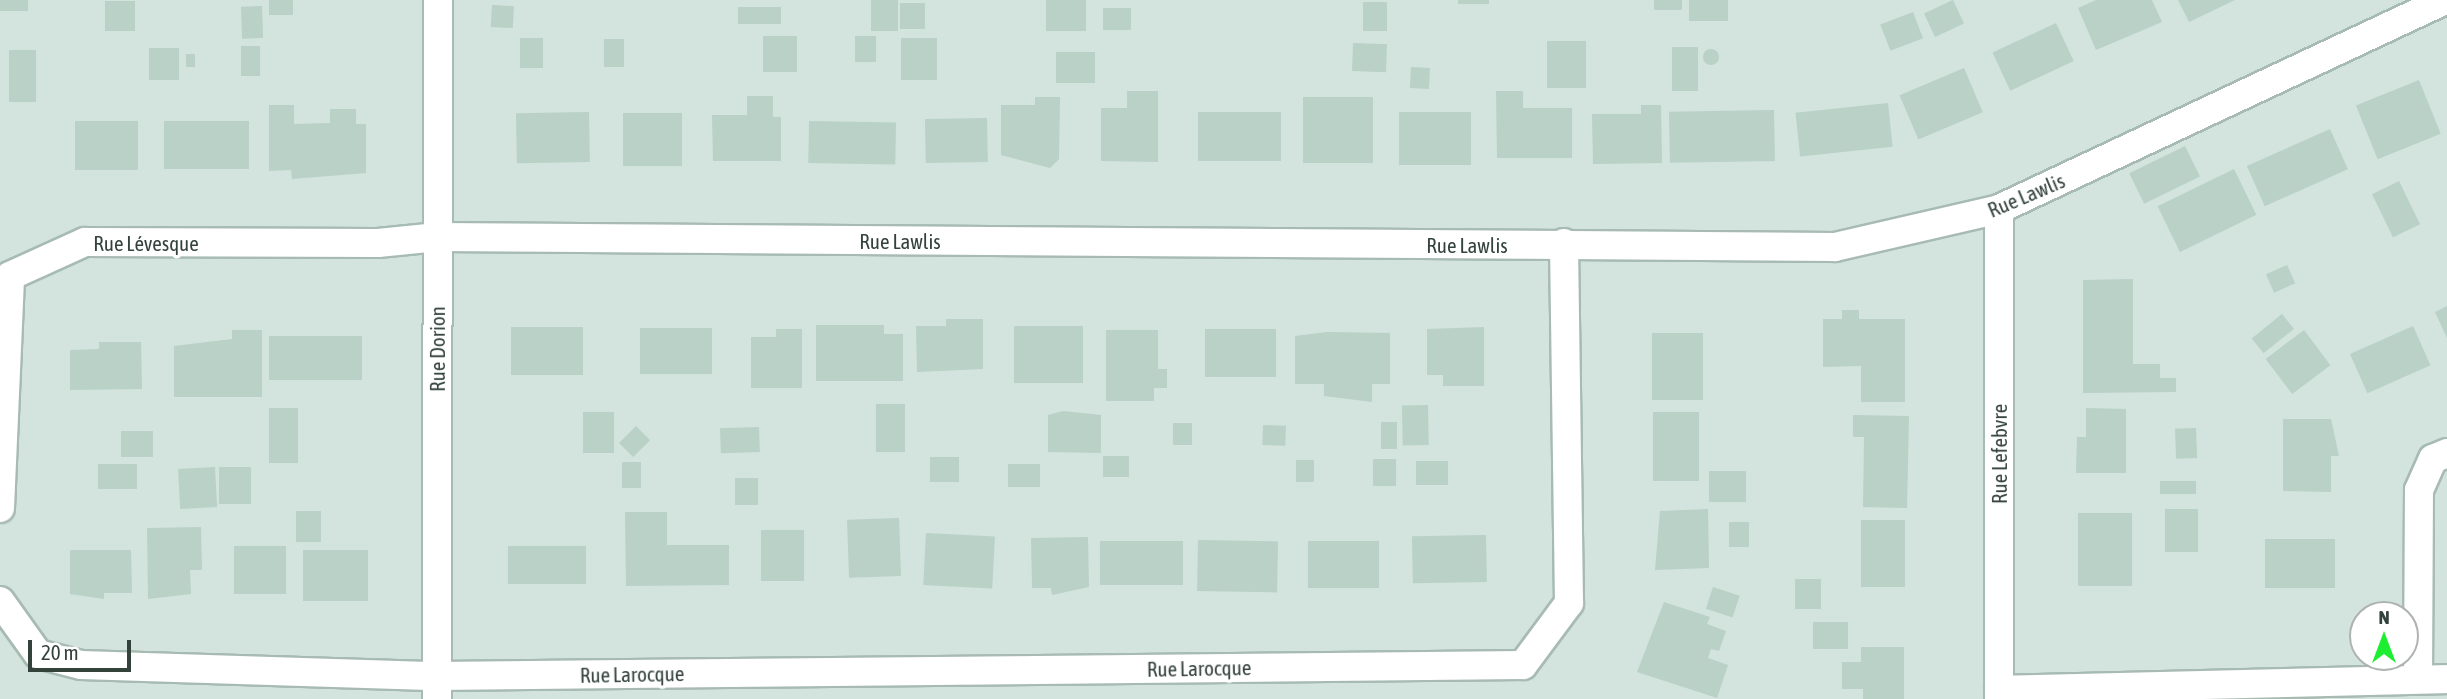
<!DOCTYPE html>
<html>
<head>
<meta charset="utf-8">
<style>
  body { margin:0 }
  #map { position:relative; width:2447px; height:699px; overflow:hidden; background:#e3f1ec; font-family:"Asap Condensed",sans-serif }
  div>[style] { position:absolute }
  [style*='--x'] { left:calc(var(--x)*1px); top:calc(var(--y)*1px); width:calc(var(--w)*1px); rotate:calc(var(--a)*1deg) }
  .residential>* { inset:0; background:#d2e4dd }
  .building>* { inset:0; background:#b9d1c7; transform-origin:0 0 }
  .round { border-radius:50% }
  .roads { filter:drop-shadow(2px 0 #a7bbb3) drop-shadow(-2px 0 #a7bbb3) drop-shadow(0 2px #a7bbb3) drop-shadow(0 -2px #a7bbb3) }
  .minor>* { height:28px; margin:-14px; padding:0 14px; transform-origin:14px; border-radius:14px; background:#fff }
  span { translate:-50% -50%; white-space:nowrap; text-align:center; line-height:1.15; -webkit-text-stroke:7px #fff; paint-order:stroke }
  .street-label { font-size:21px; color:#34423c }
  .north { position:absolute; left:2349px; top:601px; width:70px; height:70px; box-sizing:border-box; background:#fff; border:2px solid #aeb3b1; border-radius:50%; rotate:0deg; font-size:19px; font-weight:700; line-height:28px; text-align:center; color:#34423c }
  .north::after { content:''; display:block; margin:auto; width:24px; height:32px; background:#1dee32; clip-path:polygon(50% 0,100% 100%,50% 72%,0 100%) }
  .scale { position:absolute; left:28px; top:640px; width:103px; height:32px; box-sizing:border-box; border:4px solid #34423c; border-top:0; padding-left:9px; font-size:21px; line-height:24px; white-space:nowrap; color:#34423c; -webkit-text-stroke:5px #fff; paint-order:stroke }
</style>
</head>
<body>
<div id="map">
  <div class="residential">
    <div style="clip-path:polygon(evenodd,0 0,2447px 0,2447px 699px,0 699px,0 0,2363px 615px,2405px 615px,2405px 657px,2363px 657px,2363px 615px)"></div>
  </div>
  <div class="building">
    <div style="left:0;top:0;width:28px;height:11px"></div>
    <div style="left:269px;top:0;width:24px;height:15px"></div>
    <div style="left:871px;top:0;width:27px;height:31px"></div>
    <div style="left:1046px;top:0;width:40px;height:31px"></div>
    <div style="left:1458px;top:0;width:31px;height:4px"></div>
    <div style="left:1654px;top:0;width:28px;height:10px"></div>
    <div style="left:1689px;top:0;width:39px;height:21px"></div>
    <div style="left:1953px;top:0;width:26px;height:32px;rotate:65deg"></div>
    <div style="clip-path:polygon(2096px 0,2152px 0,2162px 22px,2096px 50px,2078px 8px)"></div>
    <div style="clip-path:polygon(2178px 0,2235px 0,2189px 22px)"></div>
    <div style="left:105px;top:1px;width:30px;height:30px"></div>
    <div style="left:1363px;top:2px;width:24px;height:29px"></div>
    <div style="left:900px;top:3px;width:25px;height:26px"></div>
    <div style="left:492px;top:5px;width:22px;height:22px;rotate:3deg"></div>
    <div style="left:262px;top:6px;width:32px;height:21px;rotate:88deg"></div>
    <div style="left:781px;top:7px;width:17px;height:43px;rotate:90deg"></div>
    <div style="left:1131px;top:8px;width:22px;height:28px;rotate:90deg"></div>
    <div style="left:1913px;top:12px;width:28px;height:35px;rotate:69deg"></div>
    <div style="left:2056px;top:23px;width:42px;height:70px;rotate:65deg"></div>
    <div style="left:763px;top:36px;width:34px;height:36px"></div>
    <div style="left:855px;top:36px;width:21px;height:26px"></div>
    <div style="left:543px;top:38px;width:30px;height:23px;rotate:90deg"></div>
    <div style="left:901px;top:38px;width:36px;height:42px"></div>
    <div style="left:604px;top:39px;width:20px;height:28px"></div>
    <div style="left:1547px;top:41px;width:39px;height:47px"></div>
    <div style="left:1353px;top:43px;width:34px;height:28px;rotate:2deg"></div>
    <div style="left:241px;top:46px;width:19px;height:30px"></div>
    <div style="left:1672px;top:47px;width:26px;height:44px"></div>
    <div style="left:149px;top:48px;width:30px;height:32px"></div>
    <div class="round" style="left:1703px;top:49px;width:16px;height:16px"></div>
    <div style="left:36px;top:50px;width:52px;height:27px;rotate:90deg"></div>
    <div style="left:1095px;top:52px;width:31px;height:39px;rotate:90deg"></div>
    <div style="left:186px;top:54px;width:9px;height:13px"></div>
    <div style="left:1411px;top:67px;width:19px;height:21px;rotate:3deg"></div>
    <div style="left:1964px;top:68px;width:48px;height:70px;rotate:67deg"></div>
    <div style="left:2419px;top:80px;width:58px;height:68px;rotate:68deg"></div>
    <div style="clip-path:polygon(1127px 91px,1158px 91px,1158px 162px,1101px 161px,1101px 108px,1127px 108px)"></div>
    <div style="clip-path:polygon(1496px 91px,1523px 91px,1523px 108px,1572px 108px,1572px 158px,1497px 158px)"></div>
    <div style="clip-path:polygon(747px 96px,773px 96px,773px 117px,781px 117px,781px 161px,713px 161px,712px 115px,747px 115px)"></div>
    <div style="clip-path:polygon(1035px 97px,1060px 97px,1059px 159px,1050px 168px,1001px 155px,1001px 105px,1035px 105px)"></div>
    <div style="left:1303px;top:97px;width:70px;height:66px"></div>
    <div style="left:1888px;top:103px;width:44px;height:93px;rotate:84deg"></div>
    <div style="clip-path:polygon(269px 105px,294px 105px,294px 124px,330px 123px,330px 109px,356px 109px,356px 124px,366px 124px,366px 173px,292px 179px,291px 170px,269px 171px)"></div>
    <div style="clip-path:polygon(1641px 105px,1661px 105px,1662px 163px,1593px 164px,1592px 114px,1641px 114px)"></div>
    <div style="left:1774px;top:110px;width:51px;height:105px;rotate:89deg"></div>
    <div style="left:589px;top:112px;width:50px;height:73px;rotate:89deg"></div>
    <div style="left:1198px;top:112px;width:83px;height:49px"></div>
    <div style="left:1399px;top:112px;width:72px;height:53px"></div>
    <div style="left:623px;top:113px;width:59px;height:53px"></div>
    <div style="left:987px;top:118px;width:44px;height:62px;rotate:89deg"></div>
    <div style="left:75px;top:121px;width:63px;height:49px"></div>
    <div style="left:164px;top:121px;width:85px;height:48px"></div>
    <div style="left:809px;top:121px;width:87px;height:42px;rotate:1deg"></div>
    <div style="left:2330px;top:129px;width:44px;height:91px;rotate:66deg"></div>
    <div style="left:2185px;top:146px;width:34px;height:62px;rotate:64deg"></div>
    <div style="left:2234px;top:169px;width:51px;height:85px;rotate:64deg"></div>
    <div style="left:2399px;top:181px;width:48px;height:30px;rotate:64deg"></div>
    <div style="left:2287px;top:265px;width:20px;height:23px;rotate:66deg"></div>
    <div style="clip-path:polygon(2133px 279px,2133px 364px,2160px 364px,2160px 378px,2176px 378px,2176px 392px,2083px 393px,2083px 280px)"></div>
    <div style="clip-path:polygon(2447px 306px,2447px 338px,2435px 312px)"></div>
    <div style="clip-path:polygon(1842px 310px,1859px 310px,1859px 319px,1905px 319px,1905px 402px,1861px 402px,1861px 366px,1823px 367px,1823px 319px,1842px 319px)"></div>
    <div style="left:2282px;top:314px;width:19px;height:39px;rotate:51deg"></div>
    <div style="clip-path:polygon(946px 319px,983px 319px,983px 369px,917px 372px,916px 326px,946px 326px)"></div>
    <div style="clip-path:polygon(816px 325px,884px 325px,884px 334px,903px 334px,903px 381px,816px 381px)"></div>
    <div style="left:1014px;top:326px;width:69px;height:57px"></div>
    <div style="left:2413px;top:326px;width:43px;height:69px;rotate:66deg"></div>
    <div style="left:511px;top:327px;width:72px;height:48px"></div>
    <div style="clip-path:polygon(1484px 327px,1484px 386px,1443px 386px,1443px 375px,1427px 375px,1427px 329px)"></div>
    <div style="left:640px;top:328px;width:72px;height:46px"></div>
    <div style="clip-path:polygon(776px 329px,802px 329px,802px 388px,751px 388px,751px 337px,776px 337px)"></div>
    <div style="left:1276px;top:329px;width:48px;height:71px;rotate:90deg"></div>
    <div style="clip-path:polygon(232px 330px,262px 330px,262px 397px,174px 397px,174px 346px,232px 339px)"></div>
    <div style="clip-path:polygon(1106px 330px,1158px 330px,1158px 369px,1167px 369px,1167px 388px,1154px 388px,1154px 401px,1106px 401px)"></div>
    <div style="left:2304px;top:330px;width:44px;height:48px;rotate:53deg"></div>
    <div style="clip-path:polygon(1327px 332px,1390px 333px,1390px 384px,1372px 384px,1372px 402px,1324px 396px,1324px 384px,1295px 384px,1295px 336px)"></div>
    <div style="left:1652px;top:333px;width:51px;height:67px"></div>
    <div style="left:269px;top:336px;width:93px;height:44px"></div>
    <div style="clip-path:polygon(99px 342px,141px 342px,142px 389px,70px 390px,70px 350px,99px 349px)"></div>
    <div style="left:876px;top:404px;width:29px;height:48px"></div>
    <div style="left:1428px;top:405px;width:40px;height:26px;rotate:89deg"></div>
    <div style="left:269px;top:408px;width:29px;height:55px"></div>
    <div style="clip-path:polygon(2086px 408px,2126px 409px,2126px 473px,2076px 473px,2077px 437px,2086px 437px)"></div>
    <div style="clip-path:polygon(1063px 411px,1101px 415px,1101px 453px,1048px 452px,1048px 415px)"></div>
    <div style="left:583px;top:412px;width:31px;height:41px"></div>
    <div style="left:1653px;top:412px;width:46px;height:69px"></div>
    <div style="clip-path:polygon(1853px 415px,1909px 416px,1907px 508px,1863px 507px,1864px 437px,1853px 437px)"></div>
    <div style="clip-path:polygon(2283px 419px,2331px 419px,2339px 456px,2331px 456px,2331px 492px,2283px 491px)"></div>
    <div style="left:1381px;top:422px;width:16px;height:27px"></div>
    <div style="left:1173px;top:423px;width:19px;height:22px"></div>
    <div style="left:1263px;top:425px;width:23px;height:20px;rotate:2deg"></div>
    <div style="left:636px;top:426px;width:20px;height:24px;rotate:45deg"></div>
    <div style="left:759px;top:427px;width:25px;height:39px;rotate:88deg"></div>
    <div style="left:2196px;top:428px;width:30px;height:21px;rotate:88deg"></div>
    <div style="left:121px;top:431px;width:32px;height:26px"></div>
    <div style="left:1103px;top:456px;width:26px;height:21px"></div>
    <div style="left:930px;top:457px;width:29px;height:25px"></div>
    <div style="left:1373px;top:459px;width:23px;height:27px"></div>
    <div style="left:1296px;top:460px;width:18px;height:22px"></div>
    <div style="left:1416px;top:461px;width:32px;height:24px"></div>
    <div style="left:622px;top:462px;width:19px;height:26px"></div>
    <div style="left:98px;top:464px;width:39px;height:25px"></div>
    <div style="left:1008px;top:464px;width:32px;height:23px"></div>
    <div style="left:215px;top:467px;width:40px;height:37px;rotate:87deg"></div>
    <div style="left:219px;top:467px;width:32px;height:37px"></div>
    <div style="left:1709px;top:471px;width:37px;height:31px"></div>
    <div style="left:735px;top:478px;width:23px;height:27px"></div>
    <div style="left:2160px;top:481px;width:36px;height:13px"></div>
    <div style="clip-path:polygon(1708px 509px,1709px 568px,1655px 570px,1660px 511px)"></div>
    <div style="left:2165px;top:509px;width:33px;height:43px"></div>
    <div style="left:296px;top:511px;width:25px;height:31px"></div>
    <div style="clip-path:polygon(625px 512px,667px 512px,667px 545px,729px 545px,729px 585px,626px 586px)"></div>
    <div style="left:2078px;top:513px;width:54px;height:73px"></div>
    <div style="left:899px;top:518px;width:58px;height:52px;rotate:88deg"></div>
    <div style="left:1861px;top:520px;width:44px;height:67px"></div>
    <div style="left:1729px;top:522px;width:20px;height:25px"></div>
    <div style="clip-path:polygon(201px 527px,202px 570px,190px 570px,191px 594px,148px 599px,147px 528px)"></div>
    <div style="left:761px;top:530px;width:43px;height:51px"></div>
    <div style="left:926px;top:533px;width:69px;height:52px;rotate:3deg"></div>
    <div style="left:1486px;top:535px;width:47px;height:74px;rotate:89deg"></div>
    <div style="clip-path:polygon(1088px 537px,1089px 587px,1052px 595px,1051px 588px,1032px 588px,1031px 538px)"></div>
    <div style="left:2265px;top:539px;width:70px;height:49px"></div>
    <div style="left:1198px;top:540px;width:80px;height:51px;rotate:1deg"></div>
    <div style="left:1100px;top:541px;width:83px;height:44px"></div>
    <div style="left:1308px;top:541px;width:71px;height:47px"></div>
    <div style="left:234px;top:546px;width:52px;height:48px"></div>
    <div style="left:586px;top:546px;width:38px;height:78px;rotate:90deg"></div>
    <div style="clip-path:polygon(70px 550px,131px 550px,132px 593px,104px 593px,104px 599px,70px 594px)"></div>
    <div style="left:303px;top:550px;width:65px;height:51px"></div>
    <div style="left:1795px;top:579px;width:26px;height:30px"></div>
    <div style="left:1713px;top:587px;width:28px;height:23px;rotate:18deg"></div>
    <div style="clip-path:polygon(1664px 602px,1710px 617px,1707px 624px,1726px 631px,1719px 651px,1711px 649px,1708px 658px,1728px 665px,1717px 698px,1637px 672px)"></div>
    <div style="left:1813px;top:622px;width:35px;height:27px"></div>
    <div style="clip-path:polygon(1861px 647px,1904px 647px,1904px 699px,1863px 699px,1863px 689px,1842px 689px,1842px 662px,1861px 662px)"></div>
  </div>
  <div class="roads">
    <div class="minor">
      <div style="--x:0;--y:508;--w:232;--a:-87.5"></div>
      <div style="--x:10;--y:276;--w:82;--a:-24.4"></div>
      <div style="--x:85;--y:242;--w:293;--a:0.2"></div>
      <div style="--x:378;--y:243;--w:60;--a:-5.7"></div>
      <div style="--x:438;--y:237;--w:1397;--a:0.41"></div>
      <div style="--x:1835;--y:247;--w:168;--a:-13"></div>
      <div style="--x:1999;--y:209;--w:493;--a:-25.1"></div>
      <div style="--x:0;--y:601;--w:65;--a:54.4"></div>
      <div style="--x:38;--y:654;--w:44;--a:14.3"></div>
      <div style="--x:81;--y:665;--w:356;--a:1.8"></div>
      <div style="--x:437;--y:676;--w:1086;--a:-0.58"></div>
      <div style="--x:1523;--y:665;--w:77;--a:-53.4"></div>
      <div style="--x:1569;--y:603;--w:360;--a:-90.8"></div>
      <div style="--x:2418;--y:679;--w:189;--a:-89.7"></div>
      <div style="--x:2419;--y:490;--w:34;--a:-66"></div>
      <div style="--x:2433;--y:459;--w:15;--a:-23"></div>
      <div style="--x:1999;--y:690;--w:448;--a:-1.4"></div>
      <div style="--x:437;--y:699;--w:699;--a:-89.92"></div>
      <div style="--x:1999;--y:699;--w:490;--a:-90"></div>
    </div>
  </div>
  <div class="street-label">
    <span style="left:2026px;top:195px;rotate:-23deg">Rue Lawlis</span>
    <span style="left:900px;top:241px">Rue Lawlis</span>
    <span style="left:146px;top:243px">Rue Lévesque</span>
    <span style="left:1467px;top:245px">Rue Lawlis</span>
    <span style="left:437px;top:349px;rotate:-90deg">Rue Dorion</span>
    <span style="left:1999px;top:454px;rotate:-90deg">Rue Lefebvre</span>
    <span style="left:1199px;top:668px;rotate:-1deg">Rue Larocque</span>
    <span style="left:632px;top:674px;rotate:-1deg">Rue Larocque</span>
  </div>
  <div class="north">N</div>
  <div class="scale">20 m</div>
</div>
</body>
</html>
